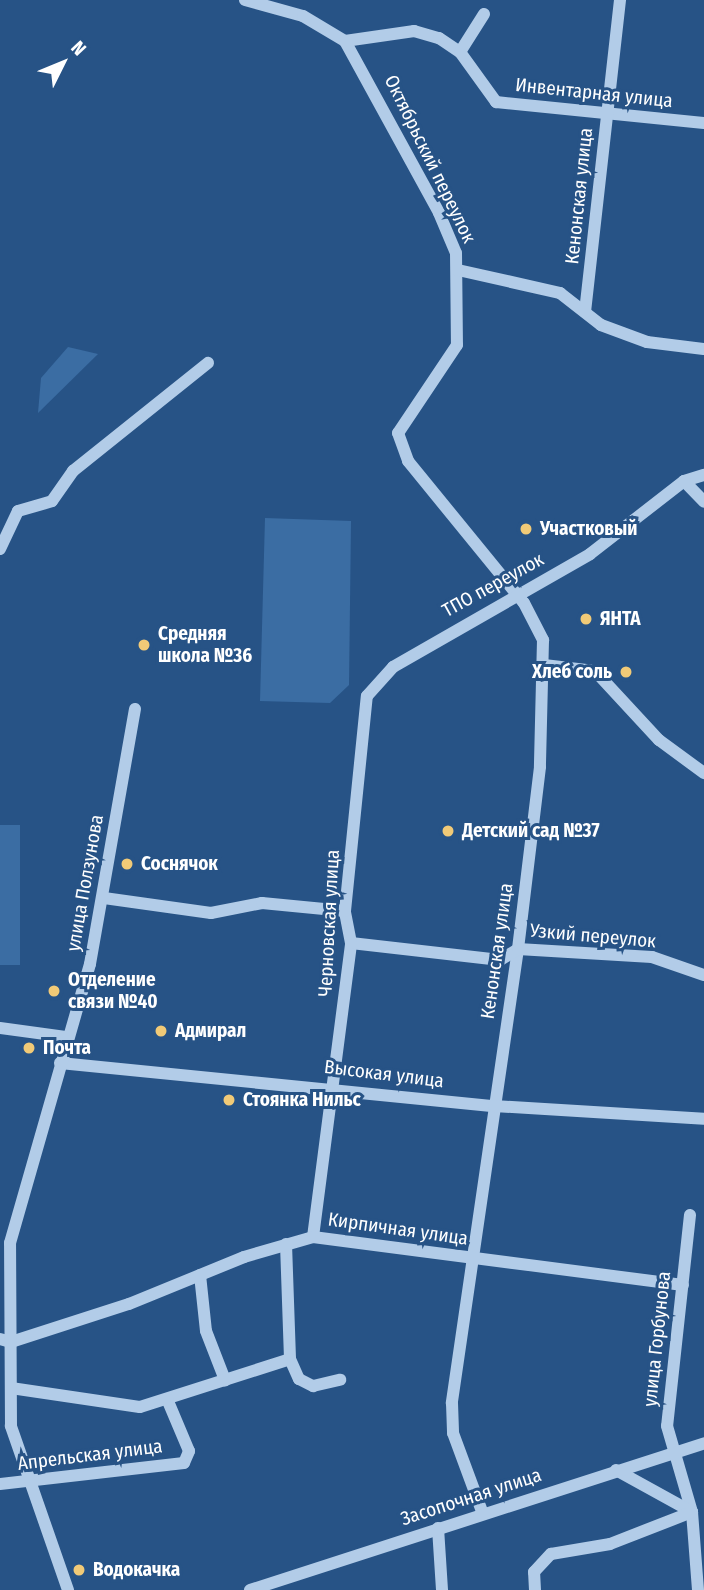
<!DOCTYPE html>
<html>
<head>
<meta charset="utf-8">
<style>
  body { margin:0 }
  #map { position:relative; width:704px; height:1590px; overflow:hidden; background:#275386; font-family:"Fira Sans Condensed",sans-serif }
  div>[style] { position:absolute }
  [style*='--x'] { left:calc(var(--x)*1px); top:calc(var(--y)*1px); width:calc(var(--w)*1px); rotate:calc(var(--a)*1deg) }
  .green>* { inset:0; background:#3b6da3; transform-origin:0 0 }
  .minor>* { height:12px; margin:-6px; padding:0 6px; transform-origin:6px; border-radius:6px; background:#b2cce8 }
  .dots>* { width:19px; height:19px; translate:-50% -50%; box-sizing:border-box; border:4px solid #275386; border-radius:50% }
  span { translate:-50% -50%; white-space:nowrap; text-align:center; line-height:1.15; -webkit-text-stroke:6px #275386; paint-order:stroke }
  .street-label { font-size:19px; color:#fff }
  .poi-label { font-size:19px; color:#fff; font-weight:700 }
  .left { translate:0 -50%; text-align:left }
  .right { translate:-100% -50%; text-align:right }
  .north { position:absolute; left:28px; top:28px; width:70px; height:70px; -webkit-text-stroke:5px #275386; paint-order:stroke; rotate:47deg; font-size:19px; font-weight:700; line-height:28px; text-align:center; color:#fff }
  .north::after { content:''; display:block; margin:auto; width:24px; height:32px; background:#fff; clip-path:polygon(50% 0,100% 100%,50% 72%,0 100%) }
</style>
</head>
<body>
<div id="map">
  <div class="green">
    <div style="clip-path:polygon(68px 347px,98px 354px,38px 413px,41px 378px)"></div>
    <div style="clip-path:polygon(265px 518px,351px 521px,349px 685px,330px 703px,260px 701px)"></div>
    <div style="left:0;top:825px;width:20px;height:140px"></div>
  </div>
  <div class="minor">
    <div style="--x:245;--y:0;--w:60;--a:15.4"></div>
    <div style="--x:303;--y:16;--w:49;--a:30.8"></div>
    <div style="--x:345;--y:41;--w:196;--a:61.3"></div>
    <div style="--x:439;--y:213;--w:43;--a:67"></div>
    <div style="--x:456;--y:253;--w:92;--a:89.4"></div>
    <div style="--x:457;--y:345;--w:106;--a:123.8"></div>
    <div style="--x:398;--y:433;--w:30;--a:70"></div>
    <div style="--x:408;--y:461;--w:183;--a:50.8"></div>
    <div style="--x:524;--y:603;--w:42;--a:62.8"></div>
    <div style="--x:543;--y:640;--w:127;--a:91.4"></div>
    <div style="--x:540;--y:767;--w:183;--a:96.9"></div>
    <div style="--x:518;--y:949;--w:459;--a:98.3"></div>
    <div style="--x:452;--y:1403;--w:30;--a:88"></div>
    <div style="--x:453;--y:1433;--w:86;--a:69.7"></div>
    <div style="--x:345;--y:41;--w:70;--a:-8.2"></div>
    <div style="--x:414;--y:31;--w:26;--a:16"></div>
    <div style="--x:439;--y:38;--w:25;--a:34"></div>
    <div style="--x:460;--y:52;--w:62;--a:54.2"></div>
    <div style="--x:496;--y:102;--w:209;--a:5.8"></div>
    <div style="--x:460;--y:52;--w:45;--a:-57.7"></div>
    <div style="--x:458;--y:270;--w:105;--a:12.7"></div>
    <div style="--x:560;--y:293;--w:52;--a:38"></div>
    <div style="--x:601;--y:325;--w:49;--a:20.3"></div>
    <div style="--x:647;--y:342;--w:57;--a:7"></div>
    <div style="--x:585;--y:312;--w:314;--a:-83.6"></div>
    <div style="--x:684;--y:481;--w:21;--a:-17"></div>
    <div style="--x:0;--y:549;--w:42;--a:-64.7"></div>
    <div style="--x:18;--y:511;--w:35;--a:-16"></div>
    <div style="--x:52;--y:501;--w:37;--a:-55"></div>
    <div style="--x:73;--y:471;--w:173;--a:-38.7"></div>
    <div style="--x:544;--y:665;--w:51;--a:6.7"></div>
    <div style="--x:595;--y:671;--w:94;--a:47.2"></div>
    <div style="--x:659;--y:740;--w:56;--a:36.3"></div>
    <div style="--x:104;--y:898;--w:108;--a:8"></div>
    <div style="--x:211;--y:913;--w:52;--a:-11.1"></div>
    <div style="--x:262;--y:903;--w:83;--a:5.5"></div>
    <div style="--x:351;--y:943;--w:150;--a:6.5"></div>
    <div style="--x:500;--y:960;--w:21;--a:-31"></div>
    <div style="--x:518;--y:949;--w:134;--a:3.4"></div>
    <div style="--x:652;--y:957;--w:55;--a:19.1"></div>
    <div style="--x:0;--y:1028;--w:68;--a:7.7"></div>
    <div style="--x:60;--y:1063;--w:436;--a:5.7"></div>
    <div style="--x:494;--y:1106;--w:210;--a:3.5"></div>
    <div style="--x:690;--y:1215;--w:212;--a:96.2"></div>
    <div style="--x:667;--y:1426;--w:90;--a:73.8"></div>
    <div style="--x:692;--y:1512;--w:78;--a:85.6"></div>
    <div style="--x:313;--y:1237;--w:296;--a:-82.6"></div>
    <div style="--x:351;--y:943;--w:33;--a:-101"></div>
    <div style="--x:345;--y:911;--w:216;--a:-84.2"></div>
    <div style="--x:367;--y:696;--w:39;--a:-48"></div>
    <div style="--x:393;--y:667;--w:227;--a:-29.8"></div>
    <div style="--x:590;--y:554;--w:119;--a:-37.8"></div>
    <div style="--x:684;--y:481;--w:29;--a:46"></div>
    <div style="--x:286;--y:1244;--w:115;--a:88"></div>
    <div style="--x:290;--y:1359;--w:22;--a:66"></div>
    <div style="--x:299;--y:1379;--w:16;--a:27"></div>
    <div style="--x:313;--y:1386;--w:28;--a:-13"></div>
    <div style="--x:200;--y:1275;--w:56;--a:83.9"></div>
    <div style="--x:206;--y:1331;--w:53;--a:68.8"></div>
    <div style="--x:0;--y:1339;--w:11;--a:15"></div>
    <div style="--x:11;--y:1342;--w:124;--a:-17.9"></div>
    <div style="--x:129;--y:1304;--w:124;--a:-22.2"></div>
    <div style="--x:244;--y:1257;--w:72;--a:-16.2"></div>
    <div style="--x:313;--y:1237;--w:373;--a:7.4"></div>
    <div style="--x:11;--y:1388;--w:130;--a:8.4"></div>
    <div style="--x:140;--y:1407;--w:157;--a:-17.7"></div>
    <div style="--x:616;--y:1470;--w:87;--a:28.9"></div>
    <div style="--x:0;--y:1484;--w:185;--a:-6.5"></div>
    <div style="--x:184;--y:1463;--w:13;--a:-67"></div>
    <div style="--x:189;--y:1451;--w:56;--a:-112.9"></div>
    <div style="--x:438;--y:1528;--w:62;--a:86.3"></div>
    <div style="--x:68;--y:1590;--w:174;--a:-109.2"></div>
    <div style="--x:11;--y:1426;--w:183;--a:-90.3"></div>
    <div style="--x:10;--y:1243;--w:290;--a:-74"></div>
    <div style="--x:90;--y:964;--w:259;--a:-80"></div>
    <div style="--x:250;--y:1590;--w:477;--a:-17.9"></div>
    <div style="--x:535;--y:1590;--w:18;--a:-93"></div>
    <div style="--x:534;--y:1572;--w:25;--a:-47"></div>
    <div style="--x:551;--y:1554;--w:60;--a:-9.6"></div>
    <div style="--x:610;--y:1544;--w:88;--a:-21.3"></div>
  </div>
  <div class="dots">
    <div style="left:526px;top:529px;background:#f1ca77"></div>
    <div style="left:586px;top:619px;background:#f1ca77"></div>
    <div style="left:144px;top:645px;background:#f1ca77"></div>
    <div style="left:626px;top:672px;background:#f1ca77"></div>
    <div style="left:448px;top:831px;background:#f1ca77"></div>
    <div style="left:127px;top:864px;background:#f1ca77"></div>
    <div style="left:54px;top:991px;background:#f1ca77"></div>
    <div style="left:161px;top:1031px;background:#f1ca77"></div>
    <div style="left:29px;top:1048px;background:#f1ca77"></div>
    <div style="left:229px;top:1100px;background:#f1ca77"></div>
    <div style="left:79px;top:1570px;background:#f1ca77"></div>
  </div>
  <div class="street-label">
    <span style="left:594px;top:93px;rotate:6deg">Инвентарная улица</span>
    <span style="left:430px;top:159px;rotate:64deg">Октябрьский переулок</span>
    <span style="left:579px;top:196px;rotate:-84deg">Кенонская улица</span>
    <span style="left:493px;top:585px;rotate:-29deg">ТПО переулок</span>
    <span style="left:85px;top:883px;rotate:-80deg">улица Ползунова</span>
    <span style="left:329px;top:923px;rotate:-87deg">Черновская улица</span>
    <span style="left:593px;top:936px;rotate:5deg">Узкий переулок</span>
    <span style="left:497px;top:951px;rotate:-82deg">Кенонская улица</span>
    <span style="left:384px;top:1074px;rotate:7deg">Высокая улица</span>
    <span style="left:398px;top:1229px;rotate:8deg">Кирпичная улица</span>
    <span style="left:657px;top:1339px;rotate:-84deg">улица Горбунова</span>
    <span style="left:90px;top:1455px;rotate:-7deg">Апрельская улица</span>
    <span style="left:471px;top:1497px;rotate:-18deg">Засопочная улица</span>
  </div>
  <div class="poi-label">
    <span class="left" style="left:540px;top:529px">Участковый</span>
    <span class="left" style="left:600px;top:619px">ЯНТА</span>
    <span class="left" style="left:158px;top:645px">Средняя<br>школа №36</span>
    <span class="right" style="left:612px;top:672px">Хлеб соль</span>
    <span class="left" style="left:462px;top:831px">Детский сад №37</span>
    <span class="left" style="left:141px;top:864px">Соснячок</span>
    <span class="left" style="left:68px;top:991px">Отделение<br>связи №40</span>
    <span class="left" style="left:175px;top:1031px">Адмирал</span>
    <span class="left" style="left:43px;top:1048px">Почта</span>
    <span class="left" style="left:243px;top:1100px">Стоянка Нильс</span>
    <span class="left" style="left:93px;top:1570px">Водокачка</span>
  </div>
  <div class="north">N</div>
</div>
</body>
</html>
